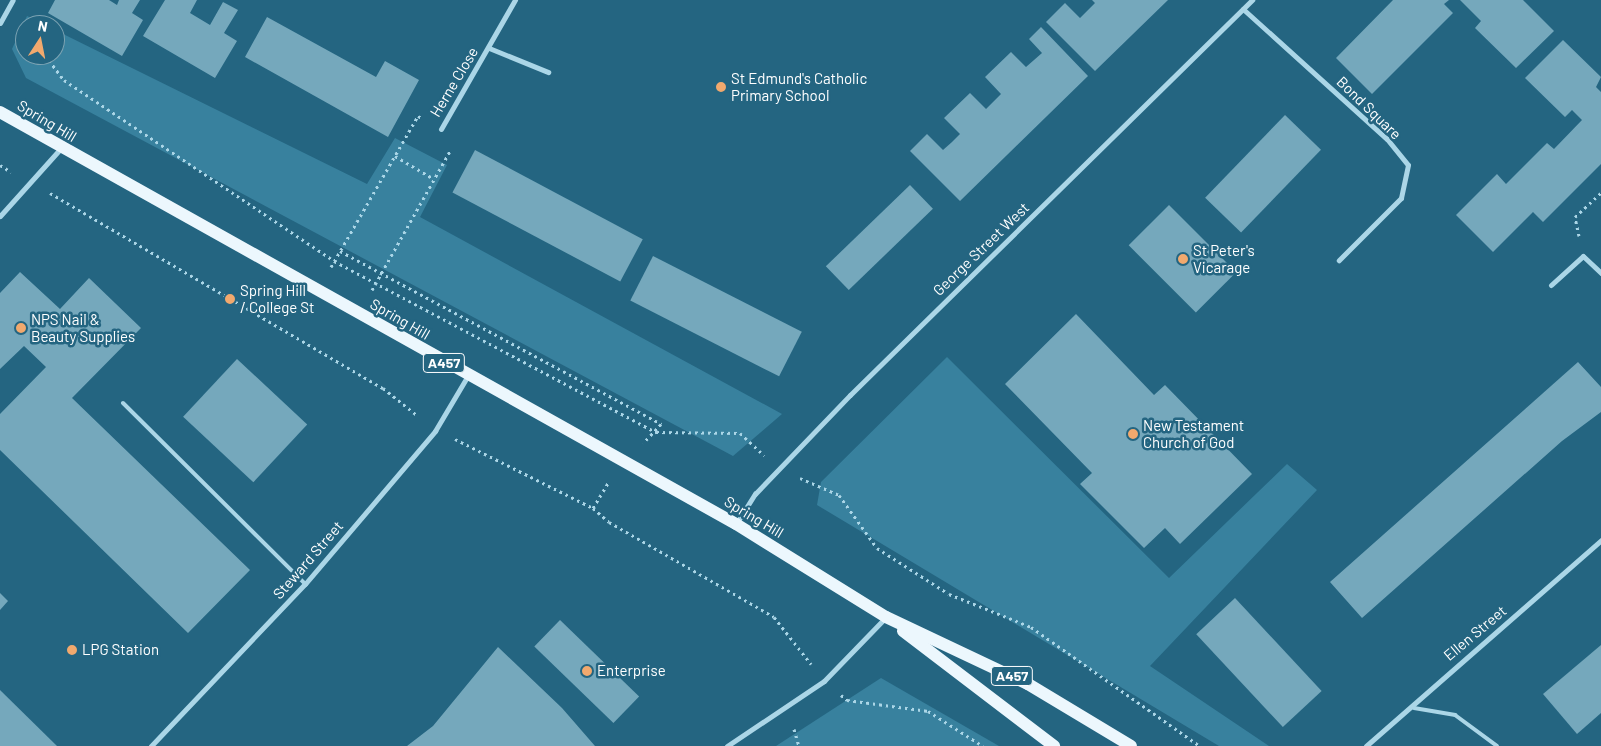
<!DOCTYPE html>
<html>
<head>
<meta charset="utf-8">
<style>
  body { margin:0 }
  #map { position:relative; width:1601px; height:746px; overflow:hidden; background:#246581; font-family:Barlow,sans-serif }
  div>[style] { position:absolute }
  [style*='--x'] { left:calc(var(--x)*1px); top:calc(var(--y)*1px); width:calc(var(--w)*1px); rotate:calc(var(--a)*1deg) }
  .green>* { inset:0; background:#38819e }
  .building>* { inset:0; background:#75a8bc; transform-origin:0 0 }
  .path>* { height:3px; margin-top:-1.5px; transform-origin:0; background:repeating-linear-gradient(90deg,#abd6e7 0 2.5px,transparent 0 6.5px) }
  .service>* { height:4px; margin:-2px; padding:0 2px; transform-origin:2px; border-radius:2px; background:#abd6e7 }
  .minor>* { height:5px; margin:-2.5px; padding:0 2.5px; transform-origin:2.5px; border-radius:2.5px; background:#abd6e7 }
  .primary>* { height:12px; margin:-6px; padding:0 6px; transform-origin:6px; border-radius:6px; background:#ecf7fd }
  .dots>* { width:14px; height:14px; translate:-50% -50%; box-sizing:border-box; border:2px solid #246581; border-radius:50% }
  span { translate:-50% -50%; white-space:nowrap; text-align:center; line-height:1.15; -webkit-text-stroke:5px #246581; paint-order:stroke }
  .shield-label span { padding:1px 4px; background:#246581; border:1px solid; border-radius:4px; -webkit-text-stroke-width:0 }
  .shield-label { font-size:14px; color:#fff; font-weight:700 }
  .poi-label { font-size:15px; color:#fff }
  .left { translate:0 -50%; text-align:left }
  .street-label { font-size:15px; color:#fff }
  .north { position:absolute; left:15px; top:15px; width:50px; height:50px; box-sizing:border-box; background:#246581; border:1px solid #7ca3b3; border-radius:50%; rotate:11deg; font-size:14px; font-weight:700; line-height:20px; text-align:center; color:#fff }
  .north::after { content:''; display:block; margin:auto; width:18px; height:22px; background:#f1a96e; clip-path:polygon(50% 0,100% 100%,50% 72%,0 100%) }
</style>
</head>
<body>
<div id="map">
  <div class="green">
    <div style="clip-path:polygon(27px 16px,46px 25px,25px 25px,25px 55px,55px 55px,55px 30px,367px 184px,395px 138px,447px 165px,420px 217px,782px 414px,733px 456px,26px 78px,12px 49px)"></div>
    <div style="clip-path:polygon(947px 357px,1169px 578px,1287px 464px,1317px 490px,1150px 666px,1269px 746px,1219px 746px,817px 505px,821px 482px)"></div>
    <div style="clip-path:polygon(881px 678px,999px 746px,776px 746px)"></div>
  </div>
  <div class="building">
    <div style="clip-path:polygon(55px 0,109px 0,117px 5px,119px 0,140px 0,132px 13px,143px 20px,122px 56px,48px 13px)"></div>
    <div style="clip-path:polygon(165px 0,197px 0,190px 13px,210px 25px,223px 2px,238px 10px,224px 33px,237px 41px,215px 78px,143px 36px)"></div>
    <div style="clip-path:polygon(1092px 0,1168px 0,1095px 71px,1046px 22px,1065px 3px,1080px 18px,1095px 3px)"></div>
    <div style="clip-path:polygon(1393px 0,1449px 0,1444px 4px,1453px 13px,1372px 94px,1336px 58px)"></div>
    <div style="clip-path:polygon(1460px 0,1523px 0,1554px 31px,1516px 68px,1475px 28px,1481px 21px)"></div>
    <div style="clip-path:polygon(267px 17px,376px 77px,385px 61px,419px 80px,388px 137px,245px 57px)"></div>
    <div style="clip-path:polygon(1041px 27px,1088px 76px,960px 201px,910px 151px,927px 134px,943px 150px,952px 142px,960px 134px,944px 118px,970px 93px,986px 109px,1001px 94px,985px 77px,1011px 52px,1026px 67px,1042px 53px,1029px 39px)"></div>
    <div style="clip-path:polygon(1563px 40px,1601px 77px,1596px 87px,1601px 92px,1601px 164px,1543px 222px,1533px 212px,1493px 252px,1456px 215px,1497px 174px,1506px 184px,1547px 143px,1554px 149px,1582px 120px,1572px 110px,1565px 117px,1525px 78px)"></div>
    <div style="left:1285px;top:115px;width:50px;height:115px;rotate:44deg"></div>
    <div style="left:475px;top:150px;width:190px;height:48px;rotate:28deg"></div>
    <div style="left:910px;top:185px;width:33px;height:117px;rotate:46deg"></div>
    <div style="left:1169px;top:205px;width:95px;height:57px;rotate:45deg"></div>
    <div style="left:653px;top:256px;width:167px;height:50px;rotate:27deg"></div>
    <div style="clip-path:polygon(20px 272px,60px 309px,89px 278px,141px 328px,72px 398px,250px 570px,188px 633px,0 450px,0 414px,46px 367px,24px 346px,0 369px,0 293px)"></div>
    <div style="clip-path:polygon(1076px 314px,1154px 395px,1165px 385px,1252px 474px,1180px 544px,1165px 528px,1144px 548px,1080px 484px,1092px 473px,1005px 384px)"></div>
    <div style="left:237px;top:359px;width:96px;height:79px;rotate:43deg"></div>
    <div style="clip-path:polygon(1578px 362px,1601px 387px,1601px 412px,1562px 441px,1362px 618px,1330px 582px)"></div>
    <div style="clip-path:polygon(0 593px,8px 601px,0 610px)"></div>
    <div style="left:1235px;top:598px;width:127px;height:53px;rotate:47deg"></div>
    <div style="left:560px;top:620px;width:110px;height:37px;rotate:44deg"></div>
    <div style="clip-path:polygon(1601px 645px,1601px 713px,1577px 734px,1543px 694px)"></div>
    <div style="clip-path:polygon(498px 647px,562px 708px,595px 746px,407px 746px,433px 726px)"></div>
    <div style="clip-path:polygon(0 690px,57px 746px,0 746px)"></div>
  </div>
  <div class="path">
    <div style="--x:45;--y:55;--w:31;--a:53"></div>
    <div style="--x:64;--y:80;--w:325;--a:33.8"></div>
    <div style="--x:334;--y:261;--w:365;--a:28"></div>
    <div style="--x:656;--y:432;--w:84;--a:0.7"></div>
    <div style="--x:740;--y:433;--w:33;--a:43"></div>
    <div style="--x:395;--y:156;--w:45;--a:30.5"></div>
    <div style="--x:0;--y:165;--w:13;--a:32"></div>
    <div style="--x:50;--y:193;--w:386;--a:30.4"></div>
    <div style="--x:383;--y:388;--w:45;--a:38.7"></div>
    <div style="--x:1579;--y:236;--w:19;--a:-102"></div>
    <div style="--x:1575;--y:217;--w:35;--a:-43"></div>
    <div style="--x:340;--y:251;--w:365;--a:28.3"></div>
    <div style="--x:661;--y:424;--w:26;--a:133"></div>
    <div style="--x:331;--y:267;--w:174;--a:-60.1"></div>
    <div style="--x:418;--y:116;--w:4;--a:27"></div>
    <div style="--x:372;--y:290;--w:162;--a:-60.7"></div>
    <div style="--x:455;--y:439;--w:154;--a:26.6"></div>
    <div style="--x:593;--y:508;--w:21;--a:41"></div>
    <div style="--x:609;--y:522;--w:190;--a:29.9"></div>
    <div style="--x:774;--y:617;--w:60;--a:51.8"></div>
    <div style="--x:800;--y:478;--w:43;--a:23.6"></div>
    <div style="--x:839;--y:495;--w:65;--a:54.4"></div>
    <div style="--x:877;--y:548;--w:85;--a:32.6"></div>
    <div style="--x:949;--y:594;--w:88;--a:21.9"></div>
    <div style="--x:1031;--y:627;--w:207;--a:35.2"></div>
    <div style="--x:593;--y:508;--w:29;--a:-59"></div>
    <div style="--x:841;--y:695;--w:8;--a:40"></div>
    <div style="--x:847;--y:700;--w:82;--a:7.7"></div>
    <div style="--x:928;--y:711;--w:65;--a:32.5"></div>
    <div style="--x:794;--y:729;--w:18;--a:74"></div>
  </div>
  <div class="service">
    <div style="--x:123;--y:403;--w:257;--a:44.8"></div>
    <div style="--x:1414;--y:708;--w:42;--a:9.7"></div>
    <div style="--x:1455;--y:715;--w:52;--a:36.4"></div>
  </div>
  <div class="minor">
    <div style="--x:1243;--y:9;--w:194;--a:42.1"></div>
    <div style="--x:1387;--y:139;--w:33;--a:51"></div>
    <div style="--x:1408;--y:165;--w:34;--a:102"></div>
    <div style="--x:1401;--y:198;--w:88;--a:135"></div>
    <div style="--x:0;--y:23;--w:26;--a:-61"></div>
    <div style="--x:489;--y:48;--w:64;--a:22.1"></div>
    <div style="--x:441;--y:129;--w:149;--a:-60.2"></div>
    <div style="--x:0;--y:216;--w:91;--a:-48.1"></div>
    <div style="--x:1551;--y:285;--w:43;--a:-42.2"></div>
    <div style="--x:1583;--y:256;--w:25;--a:43"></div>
    <div style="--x:736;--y:524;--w:36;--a:-58"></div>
    <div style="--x:755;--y:494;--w:137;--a:-46.2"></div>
    <div style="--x:850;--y:395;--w:564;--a:-44.5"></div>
    <div style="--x:151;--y:746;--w:224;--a:-46.5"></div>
    <div style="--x:305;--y:584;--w:201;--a:-49.6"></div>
    <div style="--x:435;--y:431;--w:63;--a:-59.3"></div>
    <div style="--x:727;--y:746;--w:117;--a:-33.8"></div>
    <div style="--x:824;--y:681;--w:88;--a:-45.9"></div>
    <div style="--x:1366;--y:746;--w:313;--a:-41.2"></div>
  </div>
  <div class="primary">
    <div style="--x:0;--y:112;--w:843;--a:29.24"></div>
    <div style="--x:736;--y:524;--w:176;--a:31.8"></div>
    <div style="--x:886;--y:617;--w:157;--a:25.3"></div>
    <div style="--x:1028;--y:684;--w:120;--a:31"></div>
    <div style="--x:903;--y:631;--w:190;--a:37.3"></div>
  </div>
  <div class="dots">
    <div style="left:721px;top:87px;background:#f1a96e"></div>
    <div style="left:1183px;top:259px;background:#f1a96e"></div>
    <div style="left:230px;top:299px;background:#f1a96e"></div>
    <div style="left:21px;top:328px;background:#f1a96e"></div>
    <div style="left:1133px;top:434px;background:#f1a96e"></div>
    <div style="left:72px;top:650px;background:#f1a96e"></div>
    <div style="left:587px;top:671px;background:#f1a96e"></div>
  </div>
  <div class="shield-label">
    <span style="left:444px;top:363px">A457</span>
    <span style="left:1012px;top:676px">A457</span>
  </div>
  <div class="poi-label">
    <span class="left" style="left:731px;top:87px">St Edmund's Catholic<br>Primary School</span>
    <span class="left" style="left:1193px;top:259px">St Peter's<br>Vicarage</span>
    <span class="left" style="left:240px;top:299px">Spring Hill<br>/ College St</span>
    <span class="left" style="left:31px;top:328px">NPS Nail &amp;<br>Beauty Supplies</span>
    <span class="left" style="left:1143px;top:434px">New Testament<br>Church of God</span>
    <span class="left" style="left:82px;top:650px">LPG Station</span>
    <span class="left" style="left:597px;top:671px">Enterprise</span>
  </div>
  <div class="street-label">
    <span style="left:454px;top:82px;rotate:-59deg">Herne Close</span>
    <span style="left:1369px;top:108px;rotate:44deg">Bond Square</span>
    <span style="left:47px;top:121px;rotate:31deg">Spring Hill</span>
    <span style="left:981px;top:249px;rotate:-44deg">George Street West</span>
    <span style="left:400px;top:319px;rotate:30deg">Spring Hill</span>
    <span style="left:754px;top:517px;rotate:31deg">Spring Hill</span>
    <span style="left:308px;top:560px;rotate:-49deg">Steward Street</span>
    <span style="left:1475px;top:633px;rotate:-40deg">Ellen Street</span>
  </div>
  <div class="north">N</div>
</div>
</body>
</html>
